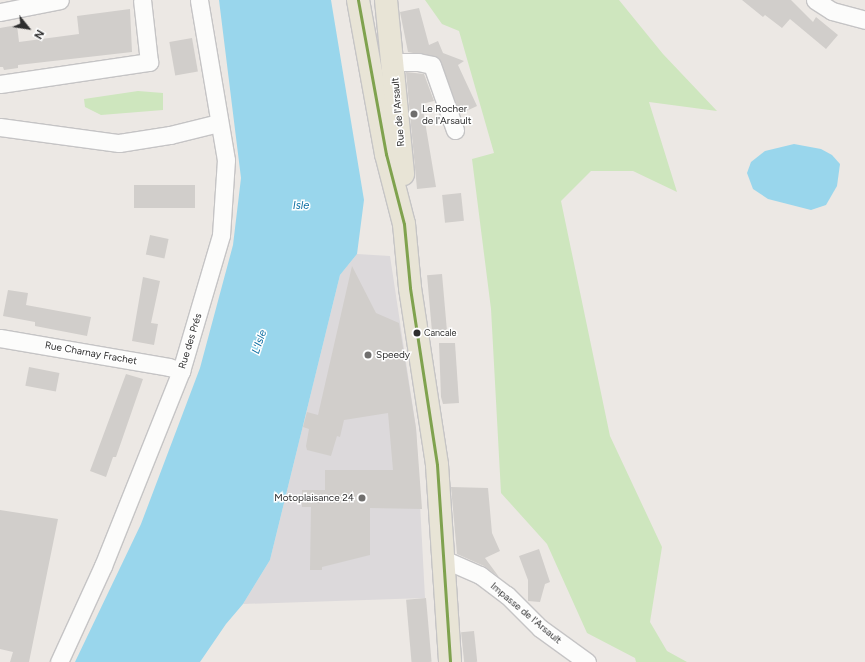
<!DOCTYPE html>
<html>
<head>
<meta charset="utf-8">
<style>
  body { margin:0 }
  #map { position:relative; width:865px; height:662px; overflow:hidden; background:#ece8e4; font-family:Figtree,sans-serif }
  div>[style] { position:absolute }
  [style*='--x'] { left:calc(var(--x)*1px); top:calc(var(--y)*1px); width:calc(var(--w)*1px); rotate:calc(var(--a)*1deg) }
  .industrial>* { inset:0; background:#dcd9db }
  .green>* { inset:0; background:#cee6be }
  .water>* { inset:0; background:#99d6ec }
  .building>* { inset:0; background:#d1cecb; transform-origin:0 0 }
  .roads { filter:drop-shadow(1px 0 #c5c4c5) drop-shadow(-1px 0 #c5c4c5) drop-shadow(0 1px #c5c4c5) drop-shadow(0 -1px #c5c4c5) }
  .minor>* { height:17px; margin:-8.5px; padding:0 8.5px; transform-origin:8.5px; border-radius:8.5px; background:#fcfcfb }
  .major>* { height:22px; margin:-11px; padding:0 11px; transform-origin:11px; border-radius:11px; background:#e8e4d6 }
  .bus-1>* { height:3px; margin:-1.5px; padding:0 1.5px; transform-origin:1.5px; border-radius:1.5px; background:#7fa24e }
  .dots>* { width:11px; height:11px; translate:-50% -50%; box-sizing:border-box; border:2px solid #fff; border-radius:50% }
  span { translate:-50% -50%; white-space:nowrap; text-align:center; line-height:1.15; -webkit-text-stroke:3px #fff; paint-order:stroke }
  .bus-label { font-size:9px; color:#2e2e2e }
  .left { translate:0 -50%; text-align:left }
  .poi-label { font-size:10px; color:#2e2e2e }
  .right { translate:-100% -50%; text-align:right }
  .street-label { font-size:10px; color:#2e2e2e }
  .water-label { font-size:11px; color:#0d6fa3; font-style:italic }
  .north { position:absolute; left:8px; top:8px; width:40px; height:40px; -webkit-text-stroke:3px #fff; paint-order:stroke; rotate:120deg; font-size:11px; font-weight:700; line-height:16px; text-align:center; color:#2e2e2e }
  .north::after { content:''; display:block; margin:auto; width:14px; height:18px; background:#2e2e2e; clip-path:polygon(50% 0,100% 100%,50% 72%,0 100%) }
</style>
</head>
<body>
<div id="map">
  <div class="industrial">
    <div style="clip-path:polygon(357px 254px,390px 256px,416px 428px,425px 598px,243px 604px,270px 560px,340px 275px)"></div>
  </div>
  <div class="green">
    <div style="clip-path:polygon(425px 0,619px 0,663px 54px,717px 111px,649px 102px,677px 192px,633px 171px,591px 171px,561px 201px,610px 436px,662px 547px,650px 622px,667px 651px,687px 662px,636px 662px,635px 658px,587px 633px,547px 544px,501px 493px,491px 309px,472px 159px,494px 153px,459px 31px,442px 24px)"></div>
    <div style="clip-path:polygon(138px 91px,163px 93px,163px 110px,101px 115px,85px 107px,84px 99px)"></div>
  </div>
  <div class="water">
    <div style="clip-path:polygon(219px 0,331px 0,364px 200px,357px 254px,340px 275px,270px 560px,243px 604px,226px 624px,200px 662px,75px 662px,141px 524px,200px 368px,233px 245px,241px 178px)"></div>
    <div style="clip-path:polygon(794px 144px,821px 149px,832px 155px,840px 164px,837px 186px,826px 205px,811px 210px,768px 199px,753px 189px,747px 173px,751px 162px,765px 151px)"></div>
  </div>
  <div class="building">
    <div style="clip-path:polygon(742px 0,791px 0,813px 22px,816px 17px,838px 35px,826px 49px,790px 19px,782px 28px,765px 15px,763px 17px)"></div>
    <div style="clip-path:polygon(419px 8px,429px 45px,438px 41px,443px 53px,464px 61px,458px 65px,477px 106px,460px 114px,439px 58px,408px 52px,400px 12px)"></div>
    <div style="clip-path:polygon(130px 9px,132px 52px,18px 65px,18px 68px,4px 70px,3px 67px,0 67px,0 28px,17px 25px,19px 42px,79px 34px,77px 16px)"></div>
    <div style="left:192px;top:38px;width:34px;height:23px;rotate:80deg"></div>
    <div style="clip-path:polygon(406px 72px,424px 74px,434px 101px,422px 104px,436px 187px,417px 189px)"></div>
    <div style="left:134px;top:185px;width:61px;height:23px"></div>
    <div style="left:461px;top:193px;width:28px;height:19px;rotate:84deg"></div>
    <div style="left:150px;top:235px;width:19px;height:20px;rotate:12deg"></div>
    <div style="clip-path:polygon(352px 266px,376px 313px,399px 323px,416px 428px,422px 509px,370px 508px,370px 555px,322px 567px,322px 570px,310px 570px,311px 507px,302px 507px,302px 490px,325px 490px,325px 470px,393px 470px,388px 413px,344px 420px,340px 437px,337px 436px,331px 456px,307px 450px,306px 446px,309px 429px,303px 427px,307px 412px,318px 415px)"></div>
    <div style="left:442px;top:274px;width:63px;height:15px;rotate:85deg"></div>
    <div style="clip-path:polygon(143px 277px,160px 281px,151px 323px,158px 324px,154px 345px,132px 341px)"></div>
    <div style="clip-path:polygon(8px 290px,28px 293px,26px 305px,91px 317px,87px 336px,35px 326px,35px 322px,3px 316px)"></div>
    <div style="clip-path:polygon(439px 343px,455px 343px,459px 403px,443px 404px,441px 397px)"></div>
    <div style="left:29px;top:367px;width:31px;height:19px;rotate:11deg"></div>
    <div style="clip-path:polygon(126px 374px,143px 379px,116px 457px,113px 457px,106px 477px,90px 471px)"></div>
    <div style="clip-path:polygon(451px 487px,488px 488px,492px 533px,500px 551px,485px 558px,499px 577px,484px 566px,457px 554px)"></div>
    <div style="clip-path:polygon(0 510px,58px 519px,29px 662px,10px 662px,13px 652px,0 649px)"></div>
    <div style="clip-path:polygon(539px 549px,550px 582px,545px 584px,540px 602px,528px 601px,528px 580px,519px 556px)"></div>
    <div style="left:426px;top:598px;width:64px;height:20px;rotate:85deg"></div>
    <div style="left:474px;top:631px;width:31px;height:13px;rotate:84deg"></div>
  </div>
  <div class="roads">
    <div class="minor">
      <div style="--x:815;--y:0;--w:20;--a:33"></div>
      <div style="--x:832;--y:11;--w:34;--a:15"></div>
      <div style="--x:0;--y:12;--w:61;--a:-11.3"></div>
      <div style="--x:393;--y:62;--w:25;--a:0"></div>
      <div style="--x:418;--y:62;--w:14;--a:12"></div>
      <div style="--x:432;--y:65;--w:69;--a:70.5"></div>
      <div style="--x:0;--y:84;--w:151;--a:-8.4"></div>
      <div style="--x:149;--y:62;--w:62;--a:-96.4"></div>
      <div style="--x:0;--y:127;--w:120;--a:7.7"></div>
      <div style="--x:119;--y:143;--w:52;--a:-8.9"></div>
      <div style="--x:170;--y:135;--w:50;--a:-13.8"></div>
      <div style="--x:0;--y:338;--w:171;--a:9.7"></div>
      <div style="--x:169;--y:367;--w:13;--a:18"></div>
      <div style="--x:441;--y:558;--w:43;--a:23.6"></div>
      <div style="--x:480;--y:575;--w:34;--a:37"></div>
      <div style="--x:507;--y:595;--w:47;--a:45"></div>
      <div style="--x:540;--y:628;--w:58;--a:35.9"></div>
      <div style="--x:59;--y:662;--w:106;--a:-65.4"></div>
      <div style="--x:103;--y:566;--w:210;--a:-68.2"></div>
      <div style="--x:181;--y:371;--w:142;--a:-73.6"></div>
      <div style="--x:221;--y:235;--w:75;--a:-86.2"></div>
      <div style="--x:226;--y:160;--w:162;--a:-99.6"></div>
    </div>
    <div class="major">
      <div style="--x:358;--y:0;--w:157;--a:79.7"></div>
      <div style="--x:386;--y:154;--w:72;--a:75.6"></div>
      <div style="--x:404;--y:224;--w:64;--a:84.6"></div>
      <div style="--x:410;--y:288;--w:179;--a:81.3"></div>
      <div style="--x:437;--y:465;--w:197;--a:86.2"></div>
      <div style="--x:386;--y:0;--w:175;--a:84.4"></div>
    </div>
  </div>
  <div class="bus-1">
    <div style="--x:358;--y:0;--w:157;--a:79.7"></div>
    <div style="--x:386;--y:154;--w:72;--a:75.6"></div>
    <div style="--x:404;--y:224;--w:64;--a:84.6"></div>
    <div style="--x:410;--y:288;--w:179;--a:81.3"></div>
    <div style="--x:437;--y:465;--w:197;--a:86.2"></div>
  </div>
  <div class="dots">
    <div style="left:414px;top:114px;background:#706f6e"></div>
    <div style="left:417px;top:333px;background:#2e2e2e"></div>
    <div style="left:368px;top:355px;background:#706f6e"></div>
    <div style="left:362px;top:498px;background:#706f6e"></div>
  </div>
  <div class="bus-label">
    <span class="left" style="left:424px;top:333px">Cancale</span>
  </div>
  <div class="poi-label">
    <span class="left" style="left:422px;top:114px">Le Rocher<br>de l'Arsault</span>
    <span class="left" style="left:376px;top:355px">Speedy</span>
    <span class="right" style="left:354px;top:498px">Motoplaisance 24</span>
  </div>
  <div class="street-label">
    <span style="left:398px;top:112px;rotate:-95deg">Rue de l'Arsault</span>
    <span style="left:190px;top:341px;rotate:-73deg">Rue des Prés</span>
    <span style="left:91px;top:353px;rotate:10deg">Rue Charnay Frachet</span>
    <span style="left:526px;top:613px;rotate:40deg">Impasse de l'Arsault</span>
  </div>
  <div class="water-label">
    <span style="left:301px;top:206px">Isle</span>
    <span style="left:260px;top:342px;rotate:-71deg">L'Isle</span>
  </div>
  <div class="north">N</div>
</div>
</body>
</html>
